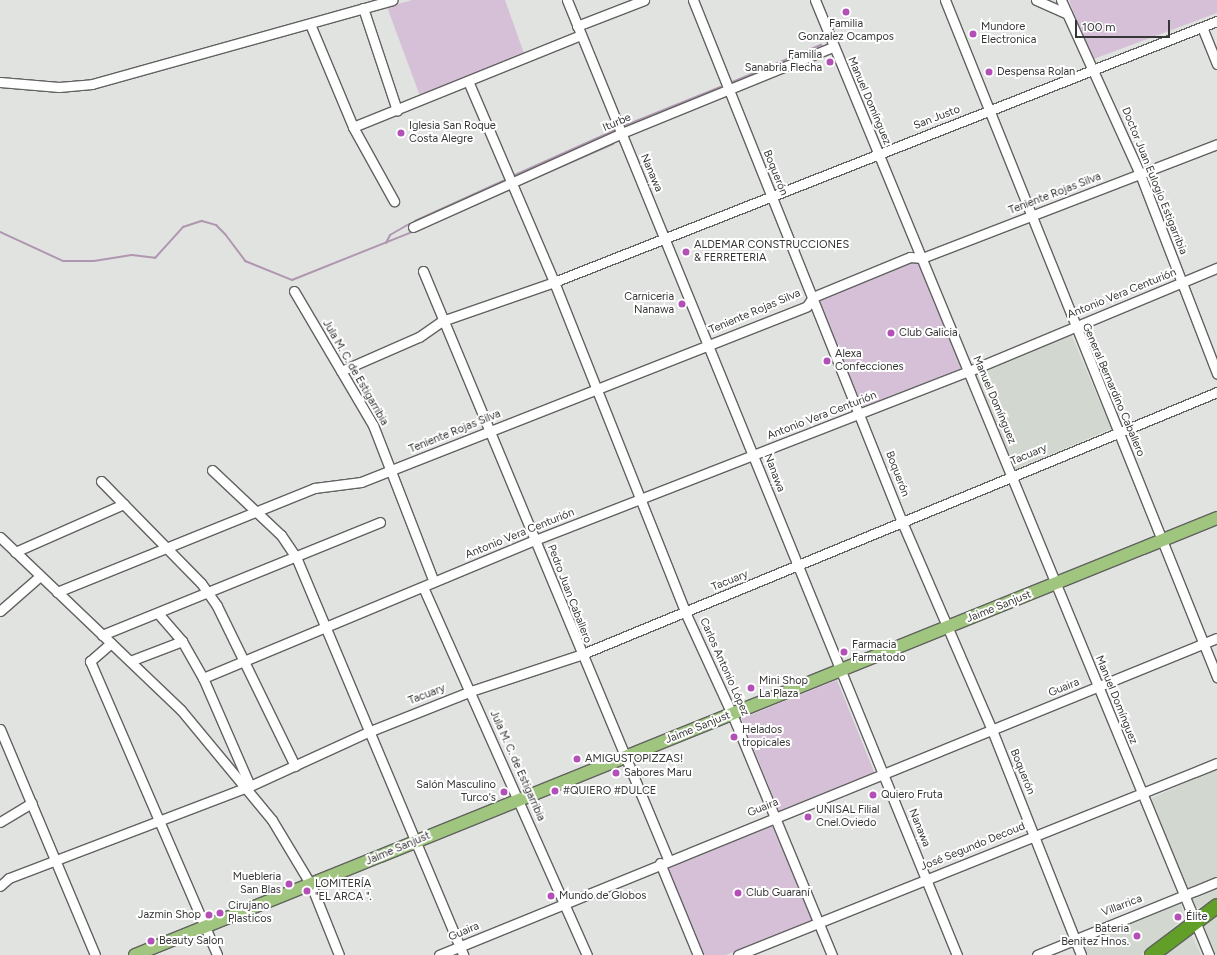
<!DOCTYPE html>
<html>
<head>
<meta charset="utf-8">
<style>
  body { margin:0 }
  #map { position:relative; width:1217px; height:955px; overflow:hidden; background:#e1e3e0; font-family:Figtree,sans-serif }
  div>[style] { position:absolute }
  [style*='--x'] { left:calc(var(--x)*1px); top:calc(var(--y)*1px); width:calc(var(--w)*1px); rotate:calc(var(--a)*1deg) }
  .built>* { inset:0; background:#d2d8cf; transform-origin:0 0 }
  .green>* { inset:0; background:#d6c0d7; transform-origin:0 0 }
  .stream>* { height:2px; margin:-1px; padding:0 1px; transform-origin:1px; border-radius:1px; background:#b097b1 }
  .roads { filter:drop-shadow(1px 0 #616360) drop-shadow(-1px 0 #616360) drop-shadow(0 1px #616360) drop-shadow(0 -1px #616360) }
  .minor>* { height:9px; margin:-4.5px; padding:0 4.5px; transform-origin:4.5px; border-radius:4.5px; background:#fff }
  .major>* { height:12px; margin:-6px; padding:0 6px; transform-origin:6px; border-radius:6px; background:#a0c57e }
  .highway>* { height:14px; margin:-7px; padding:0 7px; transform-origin:7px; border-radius:7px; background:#619f28 }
  .dots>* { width:11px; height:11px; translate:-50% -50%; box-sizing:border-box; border:2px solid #fff; border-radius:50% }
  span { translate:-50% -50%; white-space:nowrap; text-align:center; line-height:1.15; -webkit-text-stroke:4px #fff; paint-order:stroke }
  .poi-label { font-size:11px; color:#353635 }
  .left { translate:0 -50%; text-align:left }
  .right { translate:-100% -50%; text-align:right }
  .street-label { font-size:11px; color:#353635 }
  .scale { position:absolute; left:1075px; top:20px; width:95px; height:18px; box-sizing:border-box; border:2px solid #353635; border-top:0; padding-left:5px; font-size:12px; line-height:14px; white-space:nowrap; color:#353635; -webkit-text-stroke:3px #fff; paint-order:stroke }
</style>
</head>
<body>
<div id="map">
  <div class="built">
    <div style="left:1071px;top:334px;width:103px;height:105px;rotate:67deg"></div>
    <div style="clip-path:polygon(1217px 768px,1217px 879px,1187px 890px,1148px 800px)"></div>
    <div style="clip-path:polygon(1217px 884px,1217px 898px,1194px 910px,1189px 896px)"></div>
    <div style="clip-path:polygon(1180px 901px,1185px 917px,1142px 955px,1086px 955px,1081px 940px)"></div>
    <div style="clip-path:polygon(1217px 912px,1217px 955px,1212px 955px,1201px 926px)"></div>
    <div style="clip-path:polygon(1191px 934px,1201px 955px,1161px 955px)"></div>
  </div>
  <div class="green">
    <div style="clip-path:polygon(412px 0,505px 0,525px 56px,420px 96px,387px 7px)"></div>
    <div style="clip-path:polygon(1069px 0,1217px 0,1217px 13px,1091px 60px)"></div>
    <div style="clip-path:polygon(911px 260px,920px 261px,964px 367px,863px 409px,818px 298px)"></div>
    <div style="left:837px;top:680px;width:100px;height:103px;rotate:68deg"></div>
    <div style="clip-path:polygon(771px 822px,812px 920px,726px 955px,703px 955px,665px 865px)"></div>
  </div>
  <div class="stream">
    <div style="--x:730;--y:83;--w:99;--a:-22.7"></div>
    <div style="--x:624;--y:126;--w:104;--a:-22.1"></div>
    <div style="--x:515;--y:175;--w:110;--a:-24.2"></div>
    <div style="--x:519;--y:185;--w:103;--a:-23.6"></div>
    <div style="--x:415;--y:221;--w:99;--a:-24.5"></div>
    <div style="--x:418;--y:230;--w:99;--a:-23.7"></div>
    <div style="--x:0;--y:232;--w:69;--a:24.7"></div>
    <div style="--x:63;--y:261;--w:31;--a:0"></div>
    <div style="--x:94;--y:261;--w:38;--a:-9"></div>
    <div style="--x:132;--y:255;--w:23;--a:7"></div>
    <div style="--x:155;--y:258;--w:42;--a:-47.9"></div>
    <div style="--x:183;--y:227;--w:20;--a:-18"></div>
    <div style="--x:202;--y:221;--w:15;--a:16"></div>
    <div style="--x:216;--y:225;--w:13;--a:45"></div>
    <div style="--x:225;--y:234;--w:34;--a:53"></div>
    <div style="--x:245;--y:261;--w:51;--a:22"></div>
    <div style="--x:292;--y:280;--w:129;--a:-21.8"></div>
    <div style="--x:386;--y:243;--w:9;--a:-63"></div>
    <div style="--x:390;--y:235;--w:22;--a:-30"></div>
  </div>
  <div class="roads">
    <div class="minor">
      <div style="--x:567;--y:0;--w:1032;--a:67.79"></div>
      <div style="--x:693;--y:0;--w:562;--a:68.18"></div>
      <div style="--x:902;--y:522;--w:227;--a:66.6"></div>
      <div style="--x:992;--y:730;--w:242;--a:68.4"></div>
      <div style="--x:815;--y:0;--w:1033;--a:67.58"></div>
      <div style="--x:945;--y:0;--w:730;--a:68.11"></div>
      <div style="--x:1036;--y:0;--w:34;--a:24"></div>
      <div style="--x:1061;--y:0;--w:191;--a:65.6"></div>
      <div style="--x:1140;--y:174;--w:214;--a:68.9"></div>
      <div style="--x:363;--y:8;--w:108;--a:71.6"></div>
      <div style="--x:310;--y:24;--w:112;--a:67.3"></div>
      <div style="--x:353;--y:127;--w:85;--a:61"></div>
      <div style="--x:577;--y:26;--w:72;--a:-21.2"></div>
      <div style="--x:1202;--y:27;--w:40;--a:68"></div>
      <div style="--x:468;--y:81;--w:219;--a:66.8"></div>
      <div style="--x:554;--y:282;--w:355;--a:68.3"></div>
      <div style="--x:685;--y:612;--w:112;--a:65.3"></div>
      <div style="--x:732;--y:714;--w:261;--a:67.5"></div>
      <div style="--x:0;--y:82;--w:59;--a:4.8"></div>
      <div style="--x:59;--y:87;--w:33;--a:-5"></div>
      <div style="--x:92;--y:84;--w:312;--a:-15.6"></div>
      <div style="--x:353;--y:127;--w:246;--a:-22"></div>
      <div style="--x:413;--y:227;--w:229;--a:-24.2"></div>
      <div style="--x:622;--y:133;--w:228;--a:-22.2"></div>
      <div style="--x:423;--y:271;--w:637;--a:67.38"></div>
      <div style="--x:294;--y:291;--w:156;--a:59.5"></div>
      <div style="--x:373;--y:425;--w:168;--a:68.8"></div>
      <div style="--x:341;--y:371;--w:85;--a:-23.6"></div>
      <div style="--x:419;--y:337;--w:28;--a:-35"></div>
      <div style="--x:442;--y:321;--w:119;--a:-19.2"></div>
      <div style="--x:554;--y:282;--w:713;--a:-21.49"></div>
      <div style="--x:212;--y:470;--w:95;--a:43.3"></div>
      <div style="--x:281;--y:535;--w:27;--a:56"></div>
      <div style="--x:296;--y:557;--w:432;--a:67.2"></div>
      <div style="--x:101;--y:481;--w:143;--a:45.6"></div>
      <div style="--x:201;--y:583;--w:28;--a:55"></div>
      <div style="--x:217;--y:606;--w:178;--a:64"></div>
      <div style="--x:0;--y:537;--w:250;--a:43.7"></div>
      <div style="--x:181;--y:710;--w:143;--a:50.4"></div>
      <div style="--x:272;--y:820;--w:76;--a:59"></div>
      <div style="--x:311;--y:885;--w:75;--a:68.2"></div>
      <div style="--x:15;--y:552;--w:119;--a:-23.8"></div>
      <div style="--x:423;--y:587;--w:403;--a:66"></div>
      <div style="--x:57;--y:592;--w:278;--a:-22"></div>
      <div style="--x:315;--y:488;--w:46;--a:-7.4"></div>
      <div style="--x:361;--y:482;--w:479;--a:-21.5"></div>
      <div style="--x:807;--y:306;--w:11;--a:-56"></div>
      <div style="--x:813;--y:297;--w:105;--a:-22.4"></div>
      <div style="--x:910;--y:257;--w:12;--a:5"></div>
      <div style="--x:922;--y:258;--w:316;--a:-21.1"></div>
      <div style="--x:0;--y:611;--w:53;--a:-41.2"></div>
      <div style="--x:102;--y:635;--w:300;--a:-22.1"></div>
      <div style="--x:111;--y:643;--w:28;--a:139"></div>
      <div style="--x:90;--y:661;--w:320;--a:66.6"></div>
      <div style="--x:130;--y:661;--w:56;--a:-21"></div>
      <div style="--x:203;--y:678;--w:360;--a:-22.6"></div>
      <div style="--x:535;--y:540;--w:466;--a:-21.3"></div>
      <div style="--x:969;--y:371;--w:269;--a:-22.6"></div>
      <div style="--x:0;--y:729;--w:245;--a:67.2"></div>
      <div style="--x:250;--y:786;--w:130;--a:-24.6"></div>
      <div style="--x:368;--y:732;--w:111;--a:-21.7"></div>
      <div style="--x:471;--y:691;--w:115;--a:-18.3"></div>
      <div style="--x:580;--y:655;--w:689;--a:-22.43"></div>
      <div style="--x:0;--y:822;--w:37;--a:-31"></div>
      <div style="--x:660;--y:863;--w:100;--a:67.6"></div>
      <div style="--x:0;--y:886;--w:12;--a:-42"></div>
      <div style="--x:9;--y:878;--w:258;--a:-20.9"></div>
      <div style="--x:250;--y:786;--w:118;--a:-113.5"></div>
      <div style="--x:203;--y:678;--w:43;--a:-119.6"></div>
      <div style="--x:182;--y:641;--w:37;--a:-131"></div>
      <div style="--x:439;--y:955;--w:840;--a:-22.17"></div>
      <div style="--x:738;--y:955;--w:516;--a:-21.84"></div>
      <div style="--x:1037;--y:955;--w:194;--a:-22.1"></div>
    </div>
    <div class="major">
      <div style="--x:135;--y:955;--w:1167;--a:-21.99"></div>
    </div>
    <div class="highway">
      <div style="--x:1152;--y:955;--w:81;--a:-37"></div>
    </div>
  </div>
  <div class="dots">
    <div style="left:846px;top:12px;background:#b250b8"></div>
    <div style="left:973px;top:34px;background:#b250b8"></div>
    <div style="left:830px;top:62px;background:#b250b8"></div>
    <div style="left:989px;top:72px;background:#b250b8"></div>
    <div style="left:401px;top:133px;background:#b250b8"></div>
    <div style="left:686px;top:252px;background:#b250b8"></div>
    <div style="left:682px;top:304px;background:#b250b8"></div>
    <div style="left:891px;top:333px;background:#b250b8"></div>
    <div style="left:827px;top:361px;background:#b250b8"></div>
    <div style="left:844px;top:652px;background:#b250b8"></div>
    <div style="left:751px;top:688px;background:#b250b8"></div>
    <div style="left:734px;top:737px;background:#b250b8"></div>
    <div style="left:577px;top:759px;background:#b250b8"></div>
    <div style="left:616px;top:773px;background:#b250b8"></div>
    <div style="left:555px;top:791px;background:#b250b8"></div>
    <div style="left:504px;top:792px;background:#b250b8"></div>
    <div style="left:873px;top:795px;background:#b250b8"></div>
    <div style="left:808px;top:817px;background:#b250b8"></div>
    <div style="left:289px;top:884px;background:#b250b8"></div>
    <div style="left:307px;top:891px;background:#b250b8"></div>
    <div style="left:738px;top:893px;background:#b250b8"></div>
    <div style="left:551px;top:896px;background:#b250b8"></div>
    <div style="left:220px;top:913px;background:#b250b8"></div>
    <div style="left:209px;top:915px;background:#b250b8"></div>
    <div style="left:1178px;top:917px;background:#b250b8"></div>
    <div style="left:1137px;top:936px;background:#b250b8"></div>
    <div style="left:151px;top:941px;background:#b250b8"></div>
  </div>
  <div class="poi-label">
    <span style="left:846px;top:31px">Familia<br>Gonzalez Ocampos</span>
    <span class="left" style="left:981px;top:34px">Mundore<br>Electronica</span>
    <span class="right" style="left:822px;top:62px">Familia<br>Sanabria Flecha</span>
    <span class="left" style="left:997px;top:72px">Despensa Rolan</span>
    <span class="left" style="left:409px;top:133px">Iglesia San Roque<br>Costa Alegre</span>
    <span class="left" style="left:694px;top:252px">ALDEMAR CONSTRUCCIONES<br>&amp; FERRETERIA</span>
    <span class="right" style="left:674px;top:304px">Carniceria<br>Nanawa</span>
    <span class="left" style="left:899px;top:333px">Club Galicia</span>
    <span class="left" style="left:835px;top:361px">Alexa<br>Confecciones</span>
    <span class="left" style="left:852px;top:652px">Farmacia<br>Farmatodo</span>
    <span class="left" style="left:759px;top:688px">Mini Shop<br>La Plaza</span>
    <span class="left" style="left:742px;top:737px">Helados<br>tropicales</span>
    <span class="left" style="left:585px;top:759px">AMIGUSTOPIZZAS!</span>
    <span class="left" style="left:624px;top:773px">Sabores Maru</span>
    <span class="right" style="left:496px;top:792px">Salón Masculino<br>Turco's</span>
    <span class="left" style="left:563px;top:791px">#QUIERO #DULCE</span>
    <span class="left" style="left:881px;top:795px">Quiero Fruta</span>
    <span class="left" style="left:816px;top:817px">UNISAL Filial<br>Cnel.Oviedo</span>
    <span class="right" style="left:281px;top:884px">Muebleria<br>San Blas</span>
    <span class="left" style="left:315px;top:891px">LOMITERÍA<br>"EL ARCA ".</span>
    <span class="left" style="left:746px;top:893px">Club Guaraní</span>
    <span class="left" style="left:559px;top:896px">Mundo de Globos</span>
    <span class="left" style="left:228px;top:913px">Cirujano<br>Plasticos</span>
    <span class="right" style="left:201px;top:915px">Jazmin Shop</span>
    <span class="left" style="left:1186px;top:917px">Élite</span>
    <span class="right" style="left:1129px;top:936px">Bateria<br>Benitez Hnos.</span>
    <span class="left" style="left:159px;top:941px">Beauty Salon</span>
  </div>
  <div class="street-label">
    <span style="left:869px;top:101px;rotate:67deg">Manuel Domínguez</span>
    <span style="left:937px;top:118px;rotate:-21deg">San Justo</span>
    <span style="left:617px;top:123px;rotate:-23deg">Iturbe</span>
    <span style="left:651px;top:173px;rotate:67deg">Nanawa</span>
    <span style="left:775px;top:173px;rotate:68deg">Boquerón</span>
    <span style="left:1154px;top:181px;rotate:68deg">Doctor Juan Eulogio Estigarribia</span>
    <span style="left:1055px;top:194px;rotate:-21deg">Teniente Rojas Silva</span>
    <span style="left:1122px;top:294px;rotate:-22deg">Antonio Vera Centurión</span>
    <span style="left:755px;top:312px;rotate:-23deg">Teniente Rojas Silva</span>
    <span style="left:355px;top:373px;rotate:60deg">Jula M. C. de Estigarribia</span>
    <span style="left:1113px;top:390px;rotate:67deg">General Bernardino Caballero</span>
    <span style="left:994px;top:400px;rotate:67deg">Manuel Domínguez</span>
    <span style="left:822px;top:416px;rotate:-21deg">Antonio Vera Centurión</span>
    <span style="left:455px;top:432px;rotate:-22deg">Teniente Rojas Silva</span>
    <span style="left:1029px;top:455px;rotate:-23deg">Tacuary</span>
    <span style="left:774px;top:473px;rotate:69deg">Nanawa</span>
    <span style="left:897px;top:474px;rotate:69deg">Boquerón</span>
    <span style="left:520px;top:534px;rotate:-22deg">Antonio Vera Centurión</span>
    <span style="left:730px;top:581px;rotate:-22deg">Tacuary</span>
    <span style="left:569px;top:594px;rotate:69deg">Pedro Juan Caballero</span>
    <span style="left:999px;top:607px;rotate:-22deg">Jaime Sanjust</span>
    <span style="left:724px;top:667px;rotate:66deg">Carlos Antonio López</span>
    <span style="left:1064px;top:688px;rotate:-22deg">Guaira</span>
    <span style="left:427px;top:695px;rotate:-21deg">Tacuary</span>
    <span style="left:1116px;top:700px;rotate:68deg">Manuel Domínguez</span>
    <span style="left:698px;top:728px;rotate:-22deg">Jaime Sanjust</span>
    <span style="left:517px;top:766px;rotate:66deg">Jula M. C. de Estigarribia</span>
    <span style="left:1022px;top:772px;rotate:68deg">Boquerón</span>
    <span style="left:763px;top:808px;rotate:-22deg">Guaira</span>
    <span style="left:919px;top:828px;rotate:68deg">Nanawa</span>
    <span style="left:973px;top:847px;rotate:-22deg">José Segundo Decoud</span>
    <span style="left:398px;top:849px;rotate:-23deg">Jaime Sanjust</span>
    <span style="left:1122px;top:906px;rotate:-21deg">Villarrica</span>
    <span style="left:464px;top:932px;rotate:-23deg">Guaira</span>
  </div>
  <div class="scale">100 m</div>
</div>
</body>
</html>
